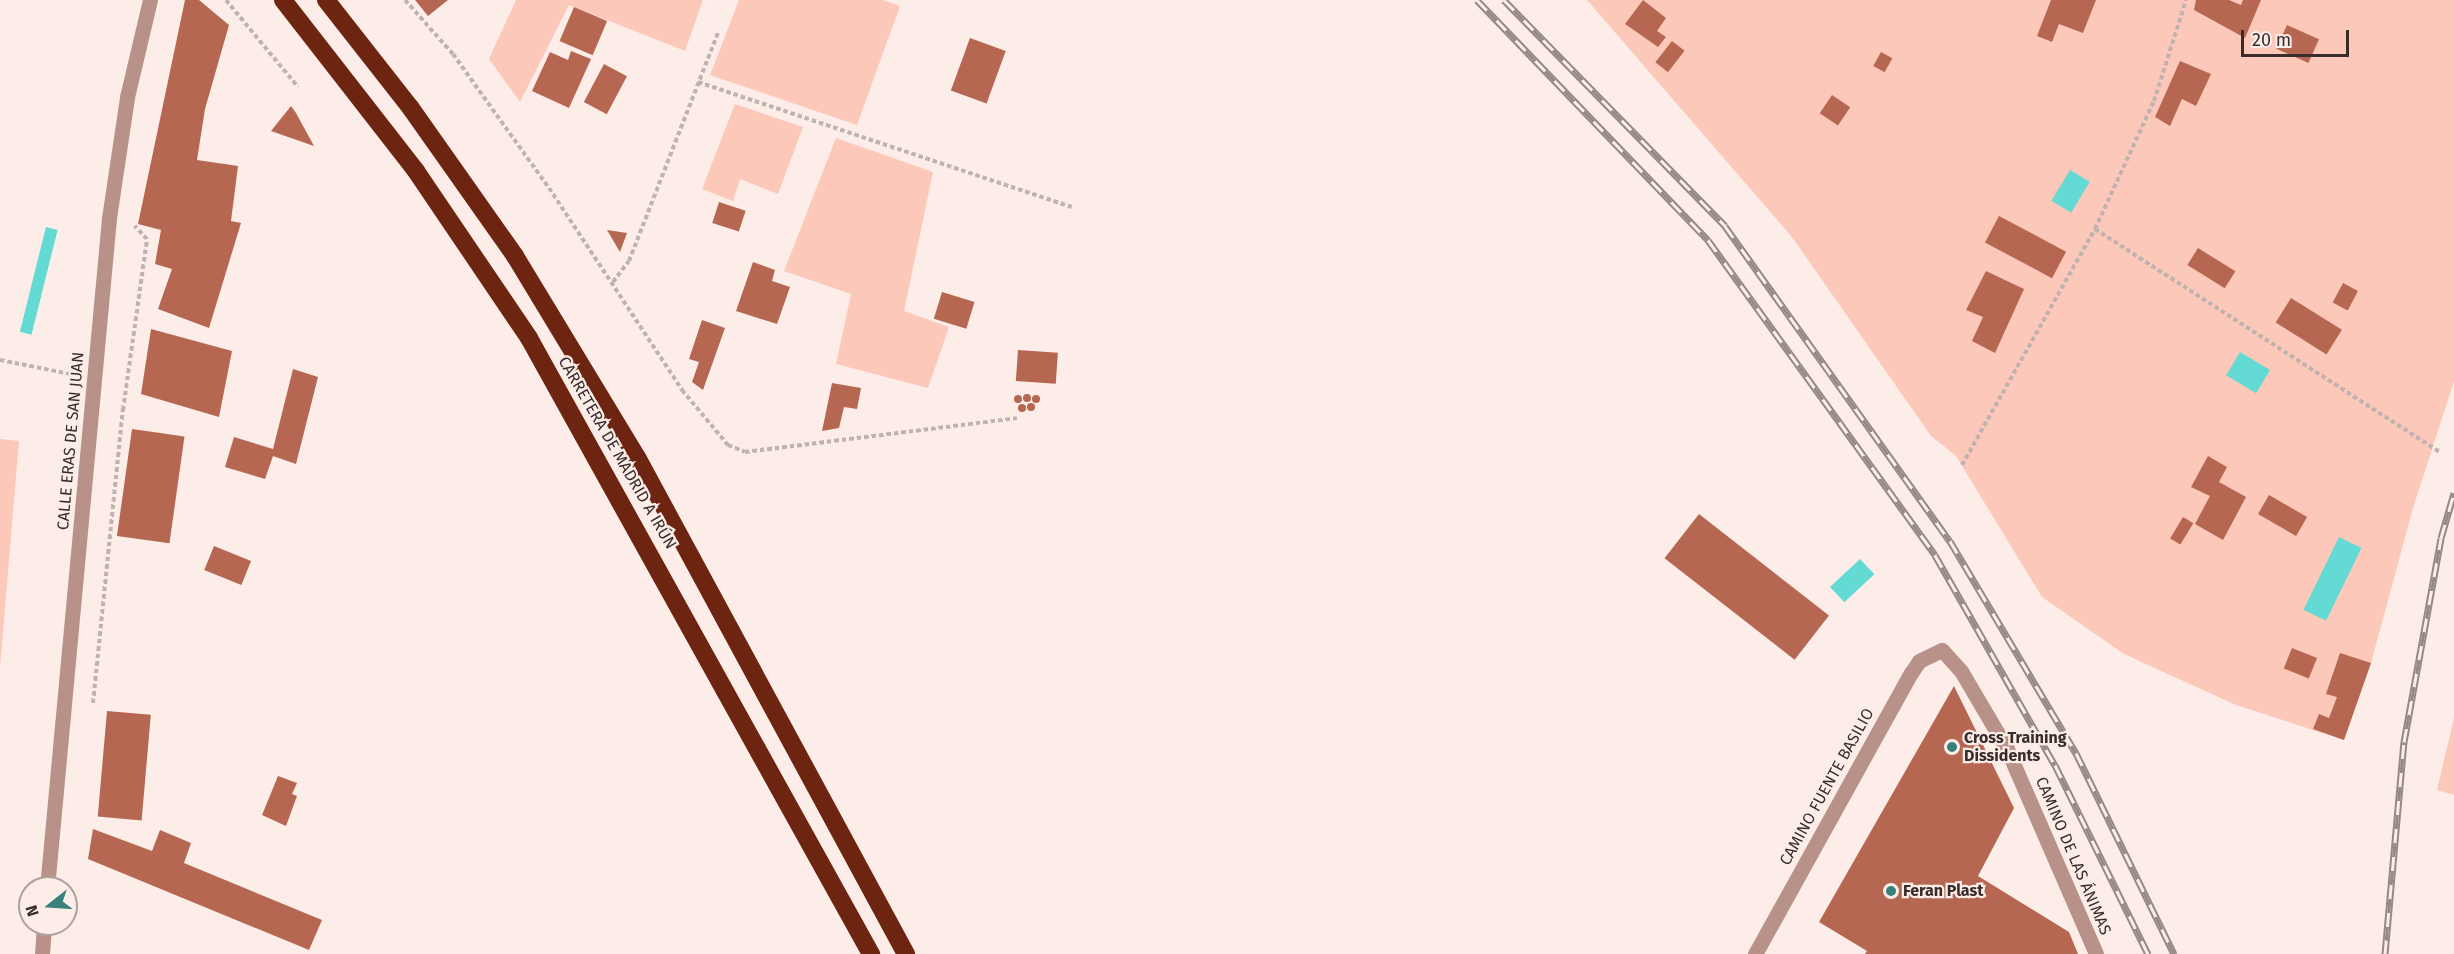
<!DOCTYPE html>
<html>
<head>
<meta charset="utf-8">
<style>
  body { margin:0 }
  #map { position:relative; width:2454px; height:954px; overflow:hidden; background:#fdede8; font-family:"Fira Sans",sans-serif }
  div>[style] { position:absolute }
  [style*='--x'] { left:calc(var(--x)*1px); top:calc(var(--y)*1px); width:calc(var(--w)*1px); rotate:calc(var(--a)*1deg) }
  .green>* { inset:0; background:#fcc8b9 }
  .water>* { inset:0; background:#63dad4; transform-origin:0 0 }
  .building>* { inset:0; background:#b66751; transform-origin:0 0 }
  .round { border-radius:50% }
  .path>* { height:4px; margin-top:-2px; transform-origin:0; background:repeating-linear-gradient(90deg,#c0b2ae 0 4.5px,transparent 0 7.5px) }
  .minor>* { height:15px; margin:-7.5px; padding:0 7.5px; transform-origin:7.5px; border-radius:7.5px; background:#b89288 }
  .highway>* { height:18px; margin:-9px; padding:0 9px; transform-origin:9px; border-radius:9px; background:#6d2511 }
  .rail>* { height:7px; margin-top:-3.5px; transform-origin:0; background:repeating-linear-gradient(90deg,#fdede8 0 14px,#968985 0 28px); box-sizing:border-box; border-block:2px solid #968985 }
  .dots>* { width:16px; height:16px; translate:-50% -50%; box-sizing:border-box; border:3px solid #fdede8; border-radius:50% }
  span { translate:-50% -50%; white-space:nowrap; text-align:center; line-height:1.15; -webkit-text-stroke:4.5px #fdede8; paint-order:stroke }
  .street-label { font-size:16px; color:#372d2a }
  .poi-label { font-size:16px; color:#372d2a; font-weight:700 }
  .left { translate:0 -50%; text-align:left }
  .north { position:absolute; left:18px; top:876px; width:60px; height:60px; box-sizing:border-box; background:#fdede8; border:2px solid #aea09c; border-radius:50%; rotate:253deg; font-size:16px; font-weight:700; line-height:24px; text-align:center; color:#372d2a }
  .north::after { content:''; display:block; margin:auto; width:21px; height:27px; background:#38817d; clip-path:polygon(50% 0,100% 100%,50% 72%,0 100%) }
  .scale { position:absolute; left:2241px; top:30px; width:108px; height:27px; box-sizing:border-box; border:3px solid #372d2a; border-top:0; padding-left:8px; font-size:18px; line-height:21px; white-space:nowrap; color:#372d2a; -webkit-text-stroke:4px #fdede8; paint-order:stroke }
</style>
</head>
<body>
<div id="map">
  <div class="green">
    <div style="clip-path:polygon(516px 0,703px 0,685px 51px,569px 5px,520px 102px,489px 59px)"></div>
    <div style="clip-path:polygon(739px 0,883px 0,900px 6px,857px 125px,710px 75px)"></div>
    <div style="clip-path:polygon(1587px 0,2454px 0,2454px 381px,2413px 508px,2371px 663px,2344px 740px,2236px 705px,2124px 654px,2042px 597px,1956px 456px,1931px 436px,1792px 237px)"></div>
    <div style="clip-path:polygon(735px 104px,803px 127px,778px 194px,740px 179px,733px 201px,702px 189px)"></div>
    <div style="clip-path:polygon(836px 138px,933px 172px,904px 311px,949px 327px,928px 388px,836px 364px,851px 294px,784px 271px)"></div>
    <div style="clip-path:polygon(0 439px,19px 441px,0 667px)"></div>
    <div style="clip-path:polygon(2454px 718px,2454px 795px,2437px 790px)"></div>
  </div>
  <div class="water">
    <div style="left:2070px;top:170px;width:23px;height:36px;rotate:31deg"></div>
    <div style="left:46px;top:227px;width:12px;height:108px;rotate:14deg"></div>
    <div style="left:2240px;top:352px;width:35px;height:27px;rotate:31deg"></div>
    <div style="left:2339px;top:537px;width:25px;height:81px;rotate:26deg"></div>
    <div style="left:1860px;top:559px;width:21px;height:41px;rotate:47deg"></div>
  </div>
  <div class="building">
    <div style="clip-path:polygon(185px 0,199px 0,229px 25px,205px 109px,197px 160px,238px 166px,231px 221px,241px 223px,209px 328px,158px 309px,172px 269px,155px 264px,161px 230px,138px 224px)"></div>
    <div style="clip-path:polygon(415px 0,448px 0,428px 16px)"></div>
    <div style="clip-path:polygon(1643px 0,1666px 18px,1657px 31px,1666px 37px,1658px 47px,1625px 24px)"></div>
    <div style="clip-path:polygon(2051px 0,2096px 0,2083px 33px,2059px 24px,2052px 42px,2037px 36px)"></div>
    <div style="clip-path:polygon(2196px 0,2229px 0,2241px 5px,2243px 0,2261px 0,2245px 38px,2194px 10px)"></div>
    <div style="left:574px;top:7px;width:36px;height:37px;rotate:23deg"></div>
    <div style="left:2287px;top:25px;width:35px;height:26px;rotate:24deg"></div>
    <div style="left:970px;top:38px;width:38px;height:56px;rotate:20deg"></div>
    <div style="left:1672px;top:41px;width:16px;height:27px;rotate:38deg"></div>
    <div style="clip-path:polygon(571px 51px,591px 59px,569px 108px,532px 91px,550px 52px,568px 60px)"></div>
    <div style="left:1881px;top:52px;width:13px;height:16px;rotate:29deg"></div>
    <div style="clip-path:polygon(2180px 61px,2211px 74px,2196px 106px,2182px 99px,2170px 126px,2155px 117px)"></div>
    <div style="left:604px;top:64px;width:26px;height:43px;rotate:28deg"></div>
    <div style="left:1832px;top:95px;width:22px;height:22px;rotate:34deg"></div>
    <div style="clip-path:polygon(291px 106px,296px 113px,314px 146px,271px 131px)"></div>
    <div style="left:719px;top:202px;width:28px;height:22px;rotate:18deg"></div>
    <div style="left:1999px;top:216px;width:76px;height:30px;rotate:28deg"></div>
    <div style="clip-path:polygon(607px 230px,627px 233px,620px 252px)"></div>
    <div style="left:2198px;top:248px;width:44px;height:20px;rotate:32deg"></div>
    <div style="clip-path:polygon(753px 262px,775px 270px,772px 281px,790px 287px,777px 324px,736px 311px)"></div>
    <div style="clip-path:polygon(1986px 271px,2024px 289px,1995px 353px,1972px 341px,1983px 317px,1966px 310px)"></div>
    <div style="left:2343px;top:283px;width:17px;height:22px;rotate:28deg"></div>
    <div style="left:942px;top:292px;width:34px;height:28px;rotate:17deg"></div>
    <div style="left:2291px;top:298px;width:60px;height:29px;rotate:32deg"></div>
    <div style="clip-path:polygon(702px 320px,725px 328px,703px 390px,692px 382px,699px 362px,689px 359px)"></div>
    <div style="clip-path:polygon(151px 329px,232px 351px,219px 417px,141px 394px)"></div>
    <div style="left:1018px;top:350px;width:40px;height:31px;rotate:4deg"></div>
    <div style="clip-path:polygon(293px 369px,318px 377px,296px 464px,273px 456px,265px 479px,225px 467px,234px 437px,273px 449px)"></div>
    <div style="clip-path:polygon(832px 383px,861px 388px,857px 409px,844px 407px,839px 428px,822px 431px)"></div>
    <div class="round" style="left:1023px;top:394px;width:8px;height:8px"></div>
    <div class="round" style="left:1032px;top:395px;width:8px;height:8px"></div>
    <div class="round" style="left:1014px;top:395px;width:8px;height:8px"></div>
    <div class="round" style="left:1027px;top:403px;width:8px;height:8px"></div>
    <div class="round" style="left:1018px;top:404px;width:8px;height:8px"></div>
    <div style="left:132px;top:429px;width:53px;height:108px;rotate:8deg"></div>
    <div style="clip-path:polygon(2208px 456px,2227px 467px,2219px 482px,2246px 497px,2223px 540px,2195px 524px,2210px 496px,2191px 487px)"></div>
    <div style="left:2269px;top:495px;width:44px;height:22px;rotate:30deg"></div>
    <div style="left:1699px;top:514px;width:165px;height:56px;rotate:38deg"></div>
    <div style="left:2183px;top:517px;width:12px;height:25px;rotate:31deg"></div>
    <div style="left:214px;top:546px;width:40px;height:26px;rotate:22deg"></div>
    <div style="left:2292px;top:648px;width:27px;height:22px;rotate:22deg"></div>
    <div style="clip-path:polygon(2340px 653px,2371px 663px,2344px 740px,2313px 729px,2319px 714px,2329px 718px,2337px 697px,2326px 694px)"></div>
    <div style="clip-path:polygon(1954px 686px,2014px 808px,1978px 876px,2069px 932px,2078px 954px,1865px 954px,1867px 951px,1819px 922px)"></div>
    <div style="left:107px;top:711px;width:44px;height:106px;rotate:5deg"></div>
    <div style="clip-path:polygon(278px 776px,297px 783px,292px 794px,297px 796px,286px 826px,262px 815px)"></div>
    <div style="clip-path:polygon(93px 829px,152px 851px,160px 830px,191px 843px,184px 863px,322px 920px,309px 950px,88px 859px)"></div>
  </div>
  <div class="path">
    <div style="--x:226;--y:0;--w:113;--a:50.4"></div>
    <div style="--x:405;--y:0;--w:72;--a:48.4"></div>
    <div style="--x:453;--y:54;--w:165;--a:54.4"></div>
    <div style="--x:549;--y:188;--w:242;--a:56.6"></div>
    <div style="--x:682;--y:390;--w:72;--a:50.1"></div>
    <div style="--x:728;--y:445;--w:18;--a:22"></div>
    <div style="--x:745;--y:452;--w:274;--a:-7.1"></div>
    <div style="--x:698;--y:82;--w:394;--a:18.5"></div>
    <div style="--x:2095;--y:229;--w:411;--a:32.9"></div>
    <div style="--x:613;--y:282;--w:26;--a:-53"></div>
    <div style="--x:629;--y:261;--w:245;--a:-68.7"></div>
    <div style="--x:0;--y:360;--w:71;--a:11.3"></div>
    <div style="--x:1962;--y:465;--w:271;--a:-60.6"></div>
    <div style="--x:2095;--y:229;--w:141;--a:-65.3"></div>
    <div style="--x:2154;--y:101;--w:106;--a:-72.4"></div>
    <div style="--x:93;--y:703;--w:295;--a:-84.2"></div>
    <div style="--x:123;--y:410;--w:173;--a:-82"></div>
    <div style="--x:147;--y:239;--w:18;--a:-133"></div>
    <div style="--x:69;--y:917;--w:16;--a:-83"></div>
  </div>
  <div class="minor">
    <div style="--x:47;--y:888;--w:673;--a:-84.71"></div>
    <div style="--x:109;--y:218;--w:122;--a:-81.5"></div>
    <div style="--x:127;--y:97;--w:100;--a:-76.7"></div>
    <div style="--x:42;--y:954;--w:30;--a:-86"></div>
    <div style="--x:1755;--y:954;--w:321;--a:-61"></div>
    <div style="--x:1911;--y:673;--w:14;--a:-56"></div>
    <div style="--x:1919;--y:661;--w:25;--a:-26"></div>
    <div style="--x:1942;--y:650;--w:28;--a:48"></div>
    <div style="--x:1961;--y:671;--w:91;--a:59.5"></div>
    <div style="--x:2007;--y:749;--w:223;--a:66.5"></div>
  </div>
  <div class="highway">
    <div style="--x:283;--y:0;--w:217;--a:52.1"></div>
    <div style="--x:416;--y:171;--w:202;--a:55.9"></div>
    <div style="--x:529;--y:338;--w:705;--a:60.96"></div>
    <div style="--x:326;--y:0;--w:136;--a:51.9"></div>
    <div style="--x:410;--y:107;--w:182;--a:54.8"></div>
    <div style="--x:515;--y:256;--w:237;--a:58.8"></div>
    <div style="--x:638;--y:459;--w:563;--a:61.57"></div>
  </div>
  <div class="rail">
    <div style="--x:1477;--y:0;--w:333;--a:46.1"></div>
    <div style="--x:1708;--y:240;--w:388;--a:54.2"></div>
    <div style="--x:1935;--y:555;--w:242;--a:60.3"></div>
    <div style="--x:2055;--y:765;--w:211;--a:63.8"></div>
    <div style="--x:1504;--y:0;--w:316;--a:45.6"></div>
    <div style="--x:1725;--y:226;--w:387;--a:54.5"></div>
    <div style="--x:1950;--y:541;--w:247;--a:59.3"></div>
    <div style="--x:2076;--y:753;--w:224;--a:64"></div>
    <div style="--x:2385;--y:954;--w:213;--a:-84.9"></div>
    <div style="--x:2404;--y:742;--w:207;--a:-79.7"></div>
    <div style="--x:2441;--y:538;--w:47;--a:-73.9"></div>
  </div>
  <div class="dots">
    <div style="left:1952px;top:747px;background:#38817d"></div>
    <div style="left:1891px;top:891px;background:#38817d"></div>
  </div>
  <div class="street-label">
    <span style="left:71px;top:441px;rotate:-85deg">CALLE ERAS DE SAN JUAN</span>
    <span style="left:617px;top:453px;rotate:60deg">CARRETERA DE MADRID A IRÚN</span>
    <span style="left:1827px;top:787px;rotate:-61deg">CAMINO FUENTE BASILIO</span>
    <span style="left:2073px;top:856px;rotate:67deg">CAMINO DE LAS ÁNIMAS</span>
  </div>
  <div class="poi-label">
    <span class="left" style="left:1964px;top:747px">Cross Training<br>Dissidents</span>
    <span class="left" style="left:1903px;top:891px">Feran Plast</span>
  </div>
  <div class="north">N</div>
  <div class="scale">20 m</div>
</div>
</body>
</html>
